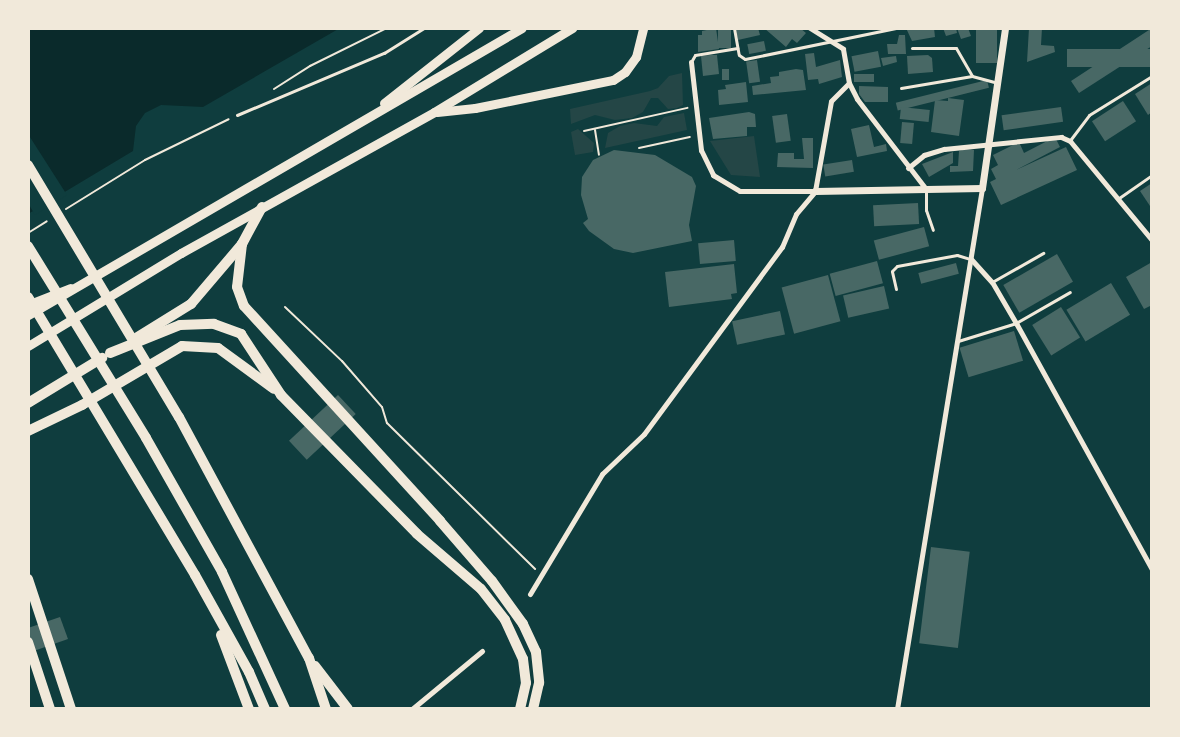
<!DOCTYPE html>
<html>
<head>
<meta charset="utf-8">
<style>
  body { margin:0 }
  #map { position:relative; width:1180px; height:737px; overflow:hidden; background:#0f3d3e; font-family:"Fira Sans Condensed",sans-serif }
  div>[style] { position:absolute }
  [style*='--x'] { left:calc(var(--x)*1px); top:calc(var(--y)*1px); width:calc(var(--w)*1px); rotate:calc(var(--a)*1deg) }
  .green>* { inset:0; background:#244646 }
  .water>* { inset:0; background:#0a2a2b }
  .pier>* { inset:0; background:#0f3d3e }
  .building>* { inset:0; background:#486865; transform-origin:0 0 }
  .path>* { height:2px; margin:-1px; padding:0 1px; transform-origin:1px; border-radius:1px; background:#f1e9da }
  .service>* { height:3px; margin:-1.5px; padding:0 1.5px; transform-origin:1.5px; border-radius:1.5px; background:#f1e9da }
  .minor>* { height:5px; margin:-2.5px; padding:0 2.5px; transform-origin:2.5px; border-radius:2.5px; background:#f1e9da }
  .tertiary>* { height:7px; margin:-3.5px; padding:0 3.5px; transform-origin:3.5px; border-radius:3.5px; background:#f1e9da }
  .trunk>* { height:9px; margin:-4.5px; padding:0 4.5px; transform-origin:4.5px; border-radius:4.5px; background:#f1e9da }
  .motorway>* { height:10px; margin:-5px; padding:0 5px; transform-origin:5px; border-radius:5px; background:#f1e9da }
  span { translate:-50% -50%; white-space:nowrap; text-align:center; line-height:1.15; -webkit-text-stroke:8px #f1e9da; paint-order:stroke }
  .frame { position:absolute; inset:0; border:30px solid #f1e9da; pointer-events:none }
</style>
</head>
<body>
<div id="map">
  <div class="green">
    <div style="clip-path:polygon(682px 73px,683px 105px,677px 108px,668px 109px,658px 98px,651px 98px,643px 112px,632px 118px,615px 120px,595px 115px,571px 124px,570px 109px,650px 91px,658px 88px,669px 76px)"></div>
    <div style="clip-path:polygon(684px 113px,687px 130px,605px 148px,608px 133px,620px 126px,634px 123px,657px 126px,664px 117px)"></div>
    <div style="clip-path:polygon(578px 129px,594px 143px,593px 152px,575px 155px,571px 132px)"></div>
    <div style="clip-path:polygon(754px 136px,760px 177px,731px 175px,710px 141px)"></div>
  </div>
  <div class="water">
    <div style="clip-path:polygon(28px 28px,340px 28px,203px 107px,161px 105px,145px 113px,136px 126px,133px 151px,28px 214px)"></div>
  </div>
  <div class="pier">
    <div style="clip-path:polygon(28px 134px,67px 195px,35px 215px,28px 203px)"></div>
  </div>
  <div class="building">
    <div style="clip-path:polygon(716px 28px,719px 49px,698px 52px,698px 35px,702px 35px,702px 31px)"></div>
    <div style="left:718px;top:28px;width:13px;height:20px"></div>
    <div style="clip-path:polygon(758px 28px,760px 35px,738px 40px,736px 29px)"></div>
    <div style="clip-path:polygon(764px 28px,800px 28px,806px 33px,797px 43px,792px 39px,786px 47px)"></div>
    <div style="clip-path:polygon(906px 28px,934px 28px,935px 37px,912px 41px)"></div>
    <div style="clip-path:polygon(943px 28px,956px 28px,957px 33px,946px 36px)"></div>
    <div style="clip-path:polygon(957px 28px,968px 28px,971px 36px,961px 39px)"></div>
    <div style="left:976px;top:28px;width:21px;height:35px"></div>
    <div style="clip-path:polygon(1029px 28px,1042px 28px,1041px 45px,1054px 46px,1055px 52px,1027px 62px)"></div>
    <div style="clip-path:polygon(1152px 28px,1152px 46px,1079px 93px,1071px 81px)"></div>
    <div style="clip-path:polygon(899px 35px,905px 35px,906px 54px,888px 54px,887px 44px,897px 44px)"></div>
    <div style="left:764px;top:41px;width:10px;height:17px;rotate:79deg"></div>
    <div style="left:1152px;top:49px;width:18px;height:85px;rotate:90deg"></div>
    <div style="left:878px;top:51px;width:16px;height:27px;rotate:79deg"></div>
    <div style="clip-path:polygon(814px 53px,816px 67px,840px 60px,842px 77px,819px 84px,818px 79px,808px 80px,805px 54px)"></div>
    <div style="clip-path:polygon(710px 55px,717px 55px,719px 74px,703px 76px,701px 56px)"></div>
    <div style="clip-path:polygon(928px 55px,932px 58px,933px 72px,908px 74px,907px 56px)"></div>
    <div style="clip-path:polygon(896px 56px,897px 62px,883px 66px,881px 58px)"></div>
    <div style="left:757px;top:60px;width:22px;height:11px;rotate:82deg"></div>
    <div style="left:729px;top:69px;width:11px;height:7px;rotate:90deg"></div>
    <div style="clip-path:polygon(796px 69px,803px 70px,806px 90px,753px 95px,752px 86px,771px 83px,770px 77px,779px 76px,779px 72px)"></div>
    <div style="left:854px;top:74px;width:20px;height:8px"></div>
    <div style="left:987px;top:80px;width:8px;height:94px;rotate:76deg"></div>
    <div style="clip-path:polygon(746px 82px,748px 102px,719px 105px,718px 90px,726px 89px,725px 85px)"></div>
    <div style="clip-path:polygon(1152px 83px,1152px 112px,1148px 115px,1135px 94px)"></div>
    <div style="clip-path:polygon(859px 86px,888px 87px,888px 102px,865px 102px,859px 94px)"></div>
    <div style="clip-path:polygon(948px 98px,964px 100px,959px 136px,931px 132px,935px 100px,948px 101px)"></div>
    <div style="left:1123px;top:101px;width:24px;height:37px;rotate:57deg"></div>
    <div style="left:901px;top:107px;width:29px;height:12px;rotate:6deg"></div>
    <div style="left:1061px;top:107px;width:15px;height:60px;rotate:82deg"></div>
    <div style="clip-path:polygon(749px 112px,755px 114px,756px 127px,747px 127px,747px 136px,713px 139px,709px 118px)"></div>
    <div style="left:787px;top:114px;width:27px;height:15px;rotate:82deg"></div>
    <div style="left:902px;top:122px;width:12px;height:21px;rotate:5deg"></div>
    <div style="clip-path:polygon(869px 125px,874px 147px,886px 144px,887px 151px,857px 157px,851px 129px)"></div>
    <div style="clip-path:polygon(1055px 137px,1060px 147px,1016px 170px,1066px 147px,1077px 170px,1001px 205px,990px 182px,996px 179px,991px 169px,998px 165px,993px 155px,1019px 142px,1024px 153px)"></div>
    <div style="clip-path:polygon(802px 138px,813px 138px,813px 168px,777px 167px,778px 153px,794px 153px,794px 159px,804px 159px)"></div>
    <div style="clip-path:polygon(966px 149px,974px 150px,973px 171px,950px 172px,950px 166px,958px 166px,959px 151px)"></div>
    <div style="clip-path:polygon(614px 150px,655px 155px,692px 177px,696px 186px,689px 225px,692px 241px,633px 253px,614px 249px,589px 231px,583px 223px,588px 219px,581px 195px,582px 177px,593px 160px)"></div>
    <div style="clip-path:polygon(953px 152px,953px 163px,929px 177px,922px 164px)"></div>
    <div style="left:852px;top:160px;width:12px;height:29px;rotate:81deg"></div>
    <div style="clip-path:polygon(1152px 183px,1152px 209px,1140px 191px)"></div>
    <div style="left:918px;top:203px;width:21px;height:45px;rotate:87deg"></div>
    <div style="left:924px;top:227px;width:20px;height:52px;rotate:75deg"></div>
    <div style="left:734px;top:240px;width:21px;height:36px;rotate:85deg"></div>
    <div style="left:1057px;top:254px;width:32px;height:62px;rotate:60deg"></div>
    <div style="left:877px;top:261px;width:23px;height:49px;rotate:75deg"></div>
    <div style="clip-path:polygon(1152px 262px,1152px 305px,1144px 309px,1126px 277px)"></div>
    <div style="left:956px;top:263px;width:11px;height:39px;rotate:75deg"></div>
    <div style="clip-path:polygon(734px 264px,737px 293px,731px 294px,732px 299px,669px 307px,665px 272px)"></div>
    <div style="left:828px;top:275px;width:48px;height:48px;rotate:75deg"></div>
    <div style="left:1111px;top:283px;width:37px;height:52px;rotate:59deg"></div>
    <div style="left:884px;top:286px;width:23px;height:42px;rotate:77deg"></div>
    <div style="left:1061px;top:307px;width:36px;height:34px;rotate:58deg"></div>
    <div style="left:780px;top:311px;width:24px;height:49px;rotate:78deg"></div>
    <div style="left:1014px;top:331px;width:31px;height:57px;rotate:73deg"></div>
    <div style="left:338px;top:395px;width:26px;height:67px;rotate:47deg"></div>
    <div style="left:931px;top:547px;width:39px;height:97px;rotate:7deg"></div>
    <div style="clip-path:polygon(60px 617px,68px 639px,28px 653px,28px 628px)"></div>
  </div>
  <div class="path">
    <div style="--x:274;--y:89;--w:43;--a:-32.6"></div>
    <div style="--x:310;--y:66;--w:86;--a:-26.3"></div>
    <div style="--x:595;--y:130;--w:25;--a:81"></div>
    <div style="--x:584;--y:131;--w:106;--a:-12.6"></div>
    <div style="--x:639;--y:148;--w:52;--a:-12.2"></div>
    <div style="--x:66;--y:209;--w:93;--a:-31.8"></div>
    <div style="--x:145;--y:160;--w:93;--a:-26"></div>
    <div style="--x:28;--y:233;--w:22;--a:-32"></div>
    <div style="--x:285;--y:307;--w:79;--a:43.5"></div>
    <div style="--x:342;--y:361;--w:61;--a:49"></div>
    <div style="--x:382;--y:407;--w:17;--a:73"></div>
    <div style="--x:387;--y:423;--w:208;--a:44.6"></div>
  </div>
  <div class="service">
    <div style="--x:734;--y:28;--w:27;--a:80"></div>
    <div style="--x:739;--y:55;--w:7;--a:34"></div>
    <div style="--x:745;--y:59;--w:154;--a:-11.6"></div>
    <div style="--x:912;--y:48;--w:44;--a:0"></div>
    <div style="--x:956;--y:48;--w:32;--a:60"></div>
    <div style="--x:691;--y:62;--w:8;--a:-60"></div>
    <div style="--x:695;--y:55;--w:43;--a:-9.5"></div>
    <div style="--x:901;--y:88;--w:72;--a:-9.6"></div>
    <div style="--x:972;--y:76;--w:24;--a:15"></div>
    <div style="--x:237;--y:115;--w:160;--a:-22.9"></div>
    <div style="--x:384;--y:53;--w:47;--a:-32"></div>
    <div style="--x:1071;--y:139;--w:30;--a:-53"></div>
    <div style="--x:1089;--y:115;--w:74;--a:-31.8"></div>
    <div style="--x:926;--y:189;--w:21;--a:90"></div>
    <div style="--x:926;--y:210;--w:21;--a:71"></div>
    <div style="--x:1119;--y:198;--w:40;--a:-34.9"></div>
    <div style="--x:992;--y:282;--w:59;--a:-29.6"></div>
    <div style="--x:896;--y:289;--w:18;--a:-103"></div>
    <div style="--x:892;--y:271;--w:7;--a:-45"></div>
    <div style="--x:897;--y:266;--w:61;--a:-10.4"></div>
    <div style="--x:957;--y:255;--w:14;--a:17"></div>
    <div style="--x:958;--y:341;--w:61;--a:-17.2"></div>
    <div style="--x:1016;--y:323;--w:62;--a:-29.9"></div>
  </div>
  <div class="minor">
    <div style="--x:810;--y:28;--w:39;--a:32"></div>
    <div style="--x:843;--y:49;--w:35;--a:80"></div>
    <div style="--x:849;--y:83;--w:18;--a:63"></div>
    <div style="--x:857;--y:99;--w:113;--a:52.5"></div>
    <div style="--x:691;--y:62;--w:89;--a:83.5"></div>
    <div style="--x:701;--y:150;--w:28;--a:64"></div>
    <div style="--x:713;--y:175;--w:31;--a:31"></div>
    <div style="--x:740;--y:191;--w:74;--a:0"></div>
    <div style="--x:908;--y:168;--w:21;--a:-39"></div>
    <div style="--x:924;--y:155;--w:21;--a:-17"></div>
    <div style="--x:944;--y:149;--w:118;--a:-5.9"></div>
    <div style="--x:1061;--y:137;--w:10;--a:24"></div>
    <div style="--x:1070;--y:141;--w:129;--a:50.4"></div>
    <div style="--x:971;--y:259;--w:31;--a:48"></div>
    <div style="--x:992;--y:282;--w:48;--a:59.7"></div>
    <div style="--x:1016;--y:323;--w:281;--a:61.1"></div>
    <div style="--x:530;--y:594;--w:140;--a:-59"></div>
    <div style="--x:602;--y:474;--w:58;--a:-43.6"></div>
    <div style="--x:644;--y:434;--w:232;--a:-53.6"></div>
    <div style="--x:782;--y:247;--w:36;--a:-67"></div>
    <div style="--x:796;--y:214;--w:30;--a:-50"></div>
    <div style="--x:815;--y:191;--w:91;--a:-79.9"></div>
    <div style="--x:831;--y:101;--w:25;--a:-45"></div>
    <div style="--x:412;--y:709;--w:91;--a:-39.6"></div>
    <div style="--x:897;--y:709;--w:528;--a:-80.73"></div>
  </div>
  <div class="tertiary">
    <div style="--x:815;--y:191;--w:167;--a:-1"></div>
    <div style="--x:982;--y:188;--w:162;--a:-81.8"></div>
  </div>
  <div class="trunk">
    <div style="--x:384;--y:103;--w:121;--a:-38.3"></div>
    <div style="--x:437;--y:112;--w:38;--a:-6"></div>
    <div style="--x:475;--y:108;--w:141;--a:-11.5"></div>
    <div style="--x:613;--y:80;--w:14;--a:-34"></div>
    <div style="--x:625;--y:72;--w:19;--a:-54"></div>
    <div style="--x:636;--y:57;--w:30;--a:-76"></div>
    <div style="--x:28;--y:315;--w:571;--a:-30.16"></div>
    <div style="--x:28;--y:346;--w:179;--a:-31.3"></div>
    <div style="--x:181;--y:253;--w:290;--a:-29.1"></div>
    <div style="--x:434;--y:112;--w:162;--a:-31.3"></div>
  </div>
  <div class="motorway">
    <div style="--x:28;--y:165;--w:294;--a:59.1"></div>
    <div style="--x:179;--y:417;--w:274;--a:61.7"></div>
    <div style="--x:309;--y:658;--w:54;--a:71.6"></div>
    <div style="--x:242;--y:244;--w:43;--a:96.6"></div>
    <div style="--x:237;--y:287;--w:20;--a:70"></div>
    <div style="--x:244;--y:306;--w:291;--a:47.6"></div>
    <div style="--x:440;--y:521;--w:79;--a:49.1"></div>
    <div style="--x:492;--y:581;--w:53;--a:54.2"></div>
    <div style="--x:523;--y:624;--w:31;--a:65"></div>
    <div style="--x:536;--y:652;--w:31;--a:84"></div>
    <div style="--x:539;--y:683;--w:27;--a:103"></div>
    <div style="--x:28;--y:246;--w:225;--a:58.4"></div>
    <div style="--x:146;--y:438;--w:154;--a:60.4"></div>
    <div style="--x:222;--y:572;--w:151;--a:65.3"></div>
    <div style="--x:28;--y:297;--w:324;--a:59"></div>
    <div style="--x:195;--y:575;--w:111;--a:60.9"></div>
    <div style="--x:249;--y:672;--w:40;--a:66.6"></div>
    <div style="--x:28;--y:306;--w:46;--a:-21.6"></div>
    <div style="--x:136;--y:338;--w:65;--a:-31.7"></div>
    <div style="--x:191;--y:304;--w:79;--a:-49.6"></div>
    <div style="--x:242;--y:244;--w:42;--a:-61.6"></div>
    <div style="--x:110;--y:353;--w:75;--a:-21.8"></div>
    <div style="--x:180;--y:325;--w:34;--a:-2"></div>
    <div style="--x:214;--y:324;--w:29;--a:20"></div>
    <div style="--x:241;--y:334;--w:73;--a:56.7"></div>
    <div style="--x:281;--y:395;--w:194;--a:45.6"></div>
    <div style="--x:417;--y:534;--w:84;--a:40.7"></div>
    <div style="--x:481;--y:589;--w:39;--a:52"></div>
    <div style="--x:505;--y:620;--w:43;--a:65.2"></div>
    <div style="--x:523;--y:659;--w:24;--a:83"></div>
    <div style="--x:526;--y:683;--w:27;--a:103"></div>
    <div style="--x:28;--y:403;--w:87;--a:-31.3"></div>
    <div style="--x:28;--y:431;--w:60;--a:-25.7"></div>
    <div style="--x:82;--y:405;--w:116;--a:-30.5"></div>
    <div style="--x:182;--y:346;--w:36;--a:3"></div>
    <div style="--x:218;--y:348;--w:69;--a:36.2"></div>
    <div style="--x:28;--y:579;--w:137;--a:71.7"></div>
    <div style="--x:221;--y:635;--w:79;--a:69.3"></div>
    <div style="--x:28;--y:642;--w:71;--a:71.8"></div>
    <div style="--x:315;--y:666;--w:54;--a:52.5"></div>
  </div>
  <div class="frame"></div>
</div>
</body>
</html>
